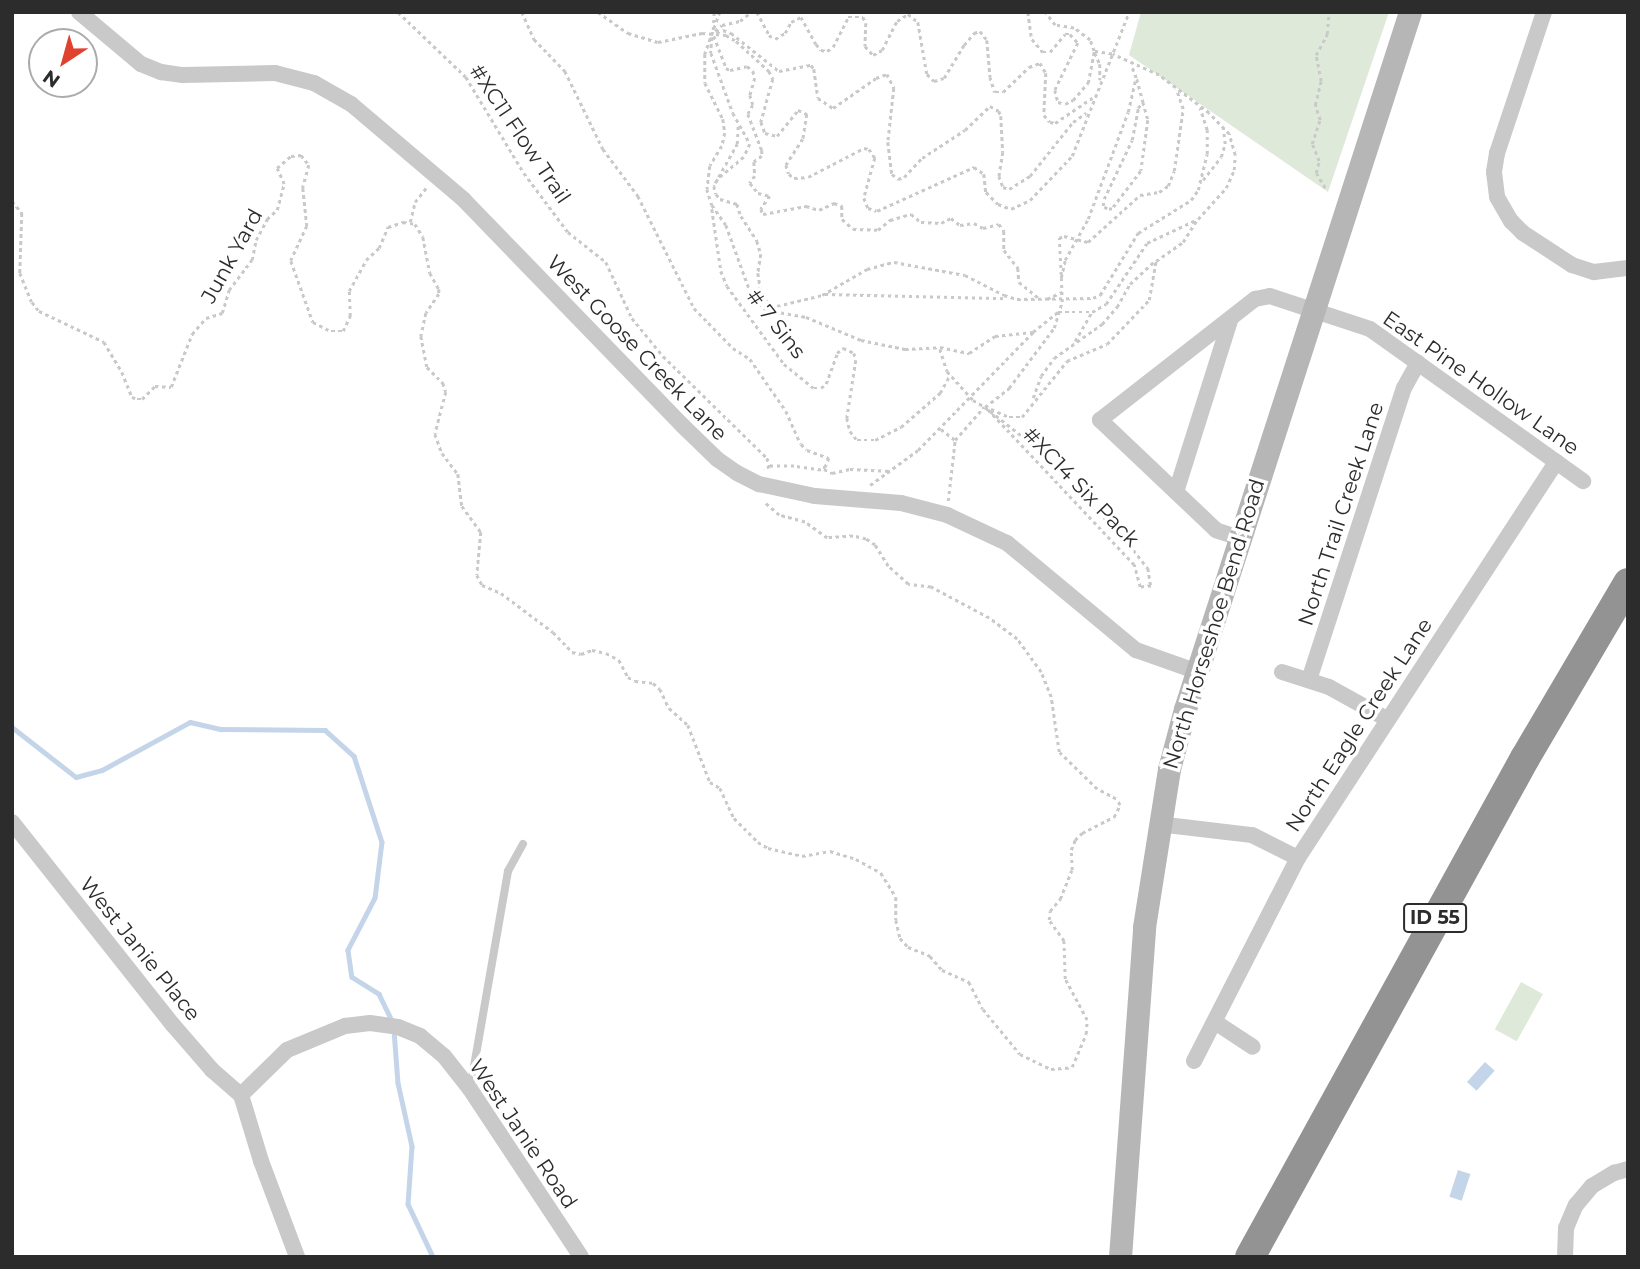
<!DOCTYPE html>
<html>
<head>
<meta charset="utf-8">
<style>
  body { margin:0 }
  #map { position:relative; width:1640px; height:1269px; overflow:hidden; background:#fff; font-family:Montserrat,sans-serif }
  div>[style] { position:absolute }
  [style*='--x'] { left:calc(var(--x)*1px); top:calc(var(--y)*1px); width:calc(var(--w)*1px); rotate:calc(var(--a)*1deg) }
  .green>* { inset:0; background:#dfe9d9; transform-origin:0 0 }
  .water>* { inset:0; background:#c5d5e9; transform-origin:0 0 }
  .stream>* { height:4.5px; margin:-2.25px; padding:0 2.25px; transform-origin:2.25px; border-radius:2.25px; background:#c5d5e9 }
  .path>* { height:2.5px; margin-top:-1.25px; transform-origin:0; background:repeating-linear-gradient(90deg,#c9c9c9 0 3.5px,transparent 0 7px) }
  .lane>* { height:8px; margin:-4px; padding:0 4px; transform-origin:4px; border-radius:4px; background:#c9c9c9 }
  .street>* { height:16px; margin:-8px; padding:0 8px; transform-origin:8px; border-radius:8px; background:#c9c9c9 }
  .secondary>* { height:23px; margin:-11.5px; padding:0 11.5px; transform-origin:11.5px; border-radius:11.5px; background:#b6b6b6 }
  .highway>* { height:30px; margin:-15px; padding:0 15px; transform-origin:15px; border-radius:15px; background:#939393 }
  span { translate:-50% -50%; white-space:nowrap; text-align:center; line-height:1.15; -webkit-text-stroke:7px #fff; paint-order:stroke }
  .shield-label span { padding:2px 5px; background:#fff; border:2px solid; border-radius:5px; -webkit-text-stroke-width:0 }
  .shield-label { font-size:19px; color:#2c2c2c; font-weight:700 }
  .street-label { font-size:21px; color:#2c2c2c }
  .frame { position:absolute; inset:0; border:14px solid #2c2c2c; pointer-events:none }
  .north { position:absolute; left:28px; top:28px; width:70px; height:70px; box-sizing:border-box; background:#fff; border:2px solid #ababab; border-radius:50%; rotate:216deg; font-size:19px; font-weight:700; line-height:28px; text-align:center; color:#2c2c2c }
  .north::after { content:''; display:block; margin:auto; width:24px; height:32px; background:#e04230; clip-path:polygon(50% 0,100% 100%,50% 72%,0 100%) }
</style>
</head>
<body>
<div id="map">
  <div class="green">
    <div style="clip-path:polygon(1141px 12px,1389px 12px,1328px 192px,1129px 55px)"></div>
    <div style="left:1521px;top:982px;width:25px;height:54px;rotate:29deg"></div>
  </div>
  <div class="water">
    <div style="left:1485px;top:1062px;width:13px;height:27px;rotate:42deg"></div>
    <div style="left:1458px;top:1170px;width:13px;height:28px;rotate:18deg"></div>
  </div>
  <div class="stream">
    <div style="--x:12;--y:727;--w:81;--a:38"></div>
    <div style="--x:76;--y:777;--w:27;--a:-15"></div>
    <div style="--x:102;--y:770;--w:100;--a:-28.6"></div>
    <div style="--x:190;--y:722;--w:32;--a:13"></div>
    <div style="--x:221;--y:729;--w:104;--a:0.6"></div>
    <div style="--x:325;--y:730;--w:39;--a:42"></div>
    <div style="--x:354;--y:756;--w:90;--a:72"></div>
    <div style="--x:382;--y:842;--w:56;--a:97.1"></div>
    <div style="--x:375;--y:898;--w:59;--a:117.4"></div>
    <div style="--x:348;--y:950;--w:27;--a:82"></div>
    <div style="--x:352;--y:977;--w:32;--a:32"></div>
    <div style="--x:379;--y:994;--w:30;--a:64"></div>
    <div style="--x:394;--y:1030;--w:53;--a:85.7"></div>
    <div style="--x:398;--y:1083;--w:65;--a:77.5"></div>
    <div style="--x:412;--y:1146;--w:58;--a:93.9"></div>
    <div style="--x:408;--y:1204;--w:59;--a:64.7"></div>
  </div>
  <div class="path">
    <div style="--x:398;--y:12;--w:94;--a:43.7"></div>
    <div style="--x:466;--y:77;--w:112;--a:58.9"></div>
    <div style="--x:524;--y:173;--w:74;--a:53.3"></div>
    <div style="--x:568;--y:232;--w:48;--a:38.3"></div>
    <div style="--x:606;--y:262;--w:62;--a:65.1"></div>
    <div style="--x:632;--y:318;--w:49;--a:50.8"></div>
    <div style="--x:663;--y:356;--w:146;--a:44.4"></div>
    <div style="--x:767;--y:458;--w:9;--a:69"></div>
    <div style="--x:522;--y:12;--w:30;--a:66"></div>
    <div style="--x:534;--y:39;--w:45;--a:45.9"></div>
    <div style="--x:565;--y:71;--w:87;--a:64"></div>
    <div style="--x:603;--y:149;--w:59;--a:53.3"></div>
    <div style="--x:638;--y:196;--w:125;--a:63.4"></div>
    <div style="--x:694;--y:308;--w:56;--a:45.7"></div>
    <div style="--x:733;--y:348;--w:20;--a:33"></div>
    <div style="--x:750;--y:359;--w:63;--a:55.3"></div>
    <div style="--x:786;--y:411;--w:36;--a:66"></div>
    <div style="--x:801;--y:444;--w:8;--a:45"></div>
    <div style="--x:807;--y:450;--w:23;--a:20"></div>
    <div style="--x:829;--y:458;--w:9;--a:111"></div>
    <div style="--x:826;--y:466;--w:6;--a:141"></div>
    <div style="--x:821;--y:470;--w:27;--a:-172"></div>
    <div style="--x:794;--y:466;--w:24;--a:180"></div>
    <div style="--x:770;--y:466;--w:7;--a:146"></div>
    <div style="--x:598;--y:12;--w:37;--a:35"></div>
    <div style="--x:628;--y:33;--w:31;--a:17"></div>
    <div style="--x:658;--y:42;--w:45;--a:-11.6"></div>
    <div style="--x:702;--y:33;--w:24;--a:5"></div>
    <div style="--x:726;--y:35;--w:12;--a:31"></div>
    <div style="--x:736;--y:41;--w:45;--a:42.3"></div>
    <div style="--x:769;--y:71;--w:9;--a:63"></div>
    <div style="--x:773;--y:79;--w:45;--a:105.6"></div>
    <div style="--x:761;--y:122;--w:12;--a:70"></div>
    <div style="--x:765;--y:133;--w:12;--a:14"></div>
    <div style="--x:777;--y:136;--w:33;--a:-51"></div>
    <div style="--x:798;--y:110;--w:10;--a:24"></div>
    <div style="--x:807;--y:114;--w:25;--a:99"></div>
    <div style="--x:803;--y:139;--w:31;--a:123"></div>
    <div style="--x:786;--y:165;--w:9;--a:72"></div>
    <div style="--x:789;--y:174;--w:6;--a:39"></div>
    <div style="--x:794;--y:178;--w:14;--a:-4"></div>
    <div style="--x:808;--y:177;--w:63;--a:-27.4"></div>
    <div style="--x:864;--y:148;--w:5;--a:11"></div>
    <div style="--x:869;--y:149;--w:11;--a:56"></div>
    <div style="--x:875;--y:158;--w:41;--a:105.4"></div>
    <div style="--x:864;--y:198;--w:11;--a:68"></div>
    <div style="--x:868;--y:208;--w:9;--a:18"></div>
    <div style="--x:877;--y:211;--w:107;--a:-24.4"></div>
    <div style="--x:974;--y:167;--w:12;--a:35"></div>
    <div style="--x:984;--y:174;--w:18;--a:84"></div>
    <div style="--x:986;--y:192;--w:17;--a:45"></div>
    <div style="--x:998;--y:204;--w:14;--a:21"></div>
    <div style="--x:1011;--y:209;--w:21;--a:-25"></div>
    <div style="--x:1030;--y:200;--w:61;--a:-46.3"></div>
    <div style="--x:1072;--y:156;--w:155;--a:-68.4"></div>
    <div style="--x:720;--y:12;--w:45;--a:109.7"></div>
    <div style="--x:705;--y:54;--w:29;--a:90"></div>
    <div style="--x:705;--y:83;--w:40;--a:63.4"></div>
    <div style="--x:723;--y:119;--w:14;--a:82"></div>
    <div style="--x:725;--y:133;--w:13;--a:103"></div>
    <div style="--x:722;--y:146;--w:23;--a:121"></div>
    <div style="--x:710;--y:166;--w:23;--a:97"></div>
    <div style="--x:707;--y:189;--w:17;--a:73"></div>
    <div style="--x:712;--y:205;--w:24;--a:55"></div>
    <div style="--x:726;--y:225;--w:79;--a:70"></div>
    <div style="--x:753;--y:299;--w:18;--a:38"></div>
    <div style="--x:767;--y:310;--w:40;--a:10"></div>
    <div style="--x:806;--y:317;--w:60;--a:22.7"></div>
    <div style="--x:861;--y:340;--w:45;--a:11.6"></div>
    <div style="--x:905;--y:349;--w:35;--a:-3"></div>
    <div style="--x:940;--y:347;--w:30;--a:12"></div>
    <div style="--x:969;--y:353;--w:31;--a:-33"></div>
    <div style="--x:995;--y:336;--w:38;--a:-6"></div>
    <div style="--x:1033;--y:332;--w:32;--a:-39"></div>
    <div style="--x:1058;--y:312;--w:34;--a:0"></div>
    <div style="--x:1092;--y:312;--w:16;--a:-30"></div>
    <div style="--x:1106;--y:304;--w:73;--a:-56.1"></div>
    <div style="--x:1147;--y:243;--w:56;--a:-25.2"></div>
    <div style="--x:1198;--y:219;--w:42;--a:-47.9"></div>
    <div style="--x:1226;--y:188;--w:20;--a:-66"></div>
    <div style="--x:1234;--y:170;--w:15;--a:-86"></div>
    <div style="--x:1235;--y:155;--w:22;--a:-106"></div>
    <div style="--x:1229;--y:134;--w:29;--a:-134"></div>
    <div style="--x:1209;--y:113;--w:63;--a:-142.8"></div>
    <div style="--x:1159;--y:75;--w:51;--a:-155.9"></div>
    <div style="--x:1112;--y:54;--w:18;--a:-171"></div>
    <div style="--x:1094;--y:51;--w:12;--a:-110"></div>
    <div style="--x:1090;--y:40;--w:20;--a:-143"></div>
    <div style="--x:1074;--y:28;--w:19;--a:-171"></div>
    <div style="--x:1055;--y:25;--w:16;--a:-128"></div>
    <div style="--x:757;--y:12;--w:26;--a:62"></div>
    <div style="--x:769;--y:35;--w:7;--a:34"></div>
    <div style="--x:775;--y:39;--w:12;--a:-31"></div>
    <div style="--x:785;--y:33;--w:13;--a:-61"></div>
    <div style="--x:791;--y:22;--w:11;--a:-27"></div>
    <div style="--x:801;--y:17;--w:31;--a:61"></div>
    <div style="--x:816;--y:44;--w:8;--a:50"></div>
    <div style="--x:821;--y:50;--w:6;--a:9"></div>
    <div style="--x:827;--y:51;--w:7;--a:-34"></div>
    <div style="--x:833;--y:47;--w:34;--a:-63"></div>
    <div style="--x:848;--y:17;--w:15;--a:0"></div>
    <div style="--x:863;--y:17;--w:7;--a:63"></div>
    <div style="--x:866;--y:23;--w:23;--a:92"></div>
    <div style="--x:865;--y:46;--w:12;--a:48"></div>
    <div style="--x:873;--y:55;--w:10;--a:-29"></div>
    <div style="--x:882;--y:50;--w:33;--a:-63"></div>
    <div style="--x:897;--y:21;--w:13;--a:-32"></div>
    <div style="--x:908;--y:14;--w:13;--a:39"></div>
    <div style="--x:918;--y:22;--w:53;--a:80.2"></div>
    <div style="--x:927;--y:74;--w:10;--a:45"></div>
    <div style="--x:934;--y:81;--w:10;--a:-17"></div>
    <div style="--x:944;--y:78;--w:39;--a:-59"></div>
    <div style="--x:964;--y:45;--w:16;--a:-50"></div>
    <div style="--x:974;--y:33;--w:6;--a:-18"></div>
    <div style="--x:980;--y:31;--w:11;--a:52"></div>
    <div style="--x:987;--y:40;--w:37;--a:85"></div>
    <div style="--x:990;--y:77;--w:16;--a:72"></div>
    <div style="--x:995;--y:92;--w:8;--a:0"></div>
    <div style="--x:1003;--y:92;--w:36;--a:-44"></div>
    <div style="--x:1029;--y:67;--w:12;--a:-20"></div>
    <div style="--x:1040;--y:63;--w:12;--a:59"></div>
    <div style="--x:1046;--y:73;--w:42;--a:92.7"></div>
    <div style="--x:1044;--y:115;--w:9;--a:49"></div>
    <div style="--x:1050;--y:122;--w:5;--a:11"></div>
    <div style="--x:1055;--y:123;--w:45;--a:-34"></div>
    <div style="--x:1028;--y:12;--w:27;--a:82"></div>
    <div style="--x:1032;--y:39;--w:17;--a:50"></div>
    <div style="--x:1043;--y:52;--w:7;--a:0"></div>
    <div style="--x:1050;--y:52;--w:23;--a:-50"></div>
    <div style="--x:1065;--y:34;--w:5;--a:0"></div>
    <div style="--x:1070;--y:34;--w:12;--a:48"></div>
    <div style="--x:1078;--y:43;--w:52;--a:116.1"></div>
    <div style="--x:1055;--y:90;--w:12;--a:76"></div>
    <div style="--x:1058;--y:102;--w:7;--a:16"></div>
    <div style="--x:1065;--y:104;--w:9;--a:-27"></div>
    <div style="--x:1073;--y:100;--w:23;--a:-49"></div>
    <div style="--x:1088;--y:83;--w:33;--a:-79"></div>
    <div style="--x:713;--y:30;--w:18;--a:-87"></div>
    <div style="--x:715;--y:31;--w:9;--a:-41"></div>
    <div style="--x:722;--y:25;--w:18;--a:-13"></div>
    <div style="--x:740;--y:21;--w:14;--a:-39"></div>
    <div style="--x:716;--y:32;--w:7;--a:-16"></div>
    <div style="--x:723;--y:30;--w:9;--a:21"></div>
    <div style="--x:731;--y:33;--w:61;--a:38.4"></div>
    <div style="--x:779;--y:71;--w:33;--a:-11"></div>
    <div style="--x:811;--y:65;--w:5;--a:53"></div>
    <div style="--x:814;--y:69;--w:29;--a:82"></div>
    <div style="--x:818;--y:98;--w:18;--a:34"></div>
    <div style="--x:833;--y:108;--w:52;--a:-34.9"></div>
    <div style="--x:876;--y:78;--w:12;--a:-20"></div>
    <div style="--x:887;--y:74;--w:16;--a:63"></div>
    <div style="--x:894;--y:88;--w:54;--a:96.3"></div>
    <div style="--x:888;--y:142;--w:32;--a:83"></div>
    <div style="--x:892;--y:174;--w:8;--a:40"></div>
    <div style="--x:898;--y:179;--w:6;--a:-18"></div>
    <div style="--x:904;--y:177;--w:26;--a:-47"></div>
    <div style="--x:922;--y:158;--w:51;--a:-33.1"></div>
    <div style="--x:965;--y:130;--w:35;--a:-44"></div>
    <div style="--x:990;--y:106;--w:10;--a:29"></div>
    <div style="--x:999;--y:111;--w:5;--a:68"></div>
    <div style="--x:1001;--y:116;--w:36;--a:87"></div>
    <div style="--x:1003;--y:152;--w:24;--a:99"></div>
    <div style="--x:999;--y:176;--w:12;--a:70"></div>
    <div style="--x:1003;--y:187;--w:6;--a:18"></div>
    <div style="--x:1009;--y:189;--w:25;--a:-32"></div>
    <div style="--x:1030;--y:176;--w:69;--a:-51.5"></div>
    <div style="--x:1073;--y:122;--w:16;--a:-35"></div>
    <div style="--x:714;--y:36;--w:34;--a:69"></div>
    <div style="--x:726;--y:68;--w:4;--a:27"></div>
    <div style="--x:730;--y:70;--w:17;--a:-13"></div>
    <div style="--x:747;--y:66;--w:8;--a:40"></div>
    <div style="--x:753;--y:71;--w:7;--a:74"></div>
    <div style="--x:755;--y:78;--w:18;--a:106"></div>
    <div style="--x:750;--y:95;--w:10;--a:73"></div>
    <div style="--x:753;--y:105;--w:10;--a:119"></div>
    <div style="--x:748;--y:114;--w:39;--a:69"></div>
    <div style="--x:762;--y:150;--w:6;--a:90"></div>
    <div style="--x:762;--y:156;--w:10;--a:143"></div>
    <div style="--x:754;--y:162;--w:14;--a:86"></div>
    <div style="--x:755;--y:176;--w:9;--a:126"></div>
    <div style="--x:750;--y:183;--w:13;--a:51"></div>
    <div style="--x:758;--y:193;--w:12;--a:14"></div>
    <div style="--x:770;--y:196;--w:16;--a:125"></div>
    <div style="--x:761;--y:209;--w:5;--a:68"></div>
    <div style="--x:763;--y:214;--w:44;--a:-10.5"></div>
    <div style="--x:806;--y:206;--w:14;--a:17"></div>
    <div style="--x:819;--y:210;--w:17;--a:-25"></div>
    <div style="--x:834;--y:203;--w:9;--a:21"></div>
    <div style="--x:842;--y:206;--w:13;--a:90"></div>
    <div style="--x:842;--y:219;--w:15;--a:42"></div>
    <div style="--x:853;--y:229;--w:25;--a:2"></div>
    <div style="--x:878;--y:230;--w:16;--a:-40"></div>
    <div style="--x:890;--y:220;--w:22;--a:-16"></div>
    <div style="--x:911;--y:214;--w:13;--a:39"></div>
    <div style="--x:921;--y:222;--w:20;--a:3"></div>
    <div style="--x:941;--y:223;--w:11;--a:-27"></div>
    <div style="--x:951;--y:218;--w:11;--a:38"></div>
    <div style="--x:960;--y:225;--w:14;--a:-8"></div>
    <div style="--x:974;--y:223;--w:10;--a:29"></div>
    <div style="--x:983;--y:228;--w:16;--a:-14"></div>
    <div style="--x:999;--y:224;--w:9;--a:54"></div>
    <div style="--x:1004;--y:231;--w:19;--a:90"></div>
    <div style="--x:1004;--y:250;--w:23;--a:52"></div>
    <div style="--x:1018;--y:268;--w:14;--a:86"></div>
    <div style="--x:1019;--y:282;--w:26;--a:39"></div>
    <div style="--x:712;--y:37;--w:16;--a:94"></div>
    <div style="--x:711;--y:53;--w:64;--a:69.9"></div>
    <div style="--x:733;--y:113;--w:35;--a:61"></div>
    <div style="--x:750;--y:144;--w:14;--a:115"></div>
    <div style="--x:744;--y:157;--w:34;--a:140"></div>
    <div style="--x:718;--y:179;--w:8;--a:120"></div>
    <div style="--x:714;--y:186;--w:8;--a:76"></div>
    <div style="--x:716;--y:194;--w:6;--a:51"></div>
    <div style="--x:720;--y:199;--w:18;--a:16"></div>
    <div style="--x:737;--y:204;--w:13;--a:72"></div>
    <div style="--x:741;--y:216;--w:30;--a:57"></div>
    <div style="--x:757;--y:241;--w:14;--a:73"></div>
    <div style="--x:761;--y:254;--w:19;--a:99"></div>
    <div style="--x:758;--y:273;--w:19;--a:81"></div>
    <div style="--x:761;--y:292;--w:9;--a:63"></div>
    <div style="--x:765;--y:300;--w:13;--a:27"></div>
    <div style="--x:777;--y:306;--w:46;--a:-13.7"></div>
    <div style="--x:822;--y:295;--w:52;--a:-30"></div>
    <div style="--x:867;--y:269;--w:28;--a:-15"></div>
    <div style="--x:894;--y:262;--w:72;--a:10.4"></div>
    <div style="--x:965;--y:275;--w:44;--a:27.1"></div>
    <div style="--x:1004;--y:295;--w:14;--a:17"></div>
    <div style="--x:1017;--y:299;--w:76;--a:-0.8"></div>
    <div style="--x:1093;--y:298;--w:8;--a:-23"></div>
    <div style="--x:1100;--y:295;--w:73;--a:-58.5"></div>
    <div style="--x:1138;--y:233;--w:62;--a:-31.9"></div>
    <div style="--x:1191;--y:200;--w:12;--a:-55"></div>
    <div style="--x:1198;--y:190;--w:37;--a:-76"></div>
    <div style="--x:1207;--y:154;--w:24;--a:-90"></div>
    <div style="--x:1207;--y:130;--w:23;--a:-108"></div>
    <div style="--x:1095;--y:53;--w:12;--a:66"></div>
    <div style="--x:1100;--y:64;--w:16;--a:90"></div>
    <div style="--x:1137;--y:79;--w:24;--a:75"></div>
    <div style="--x:1143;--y:102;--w:19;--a:74"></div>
    <div style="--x:1148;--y:120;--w:51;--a:97.8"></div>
    <div style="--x:1141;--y:171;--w:48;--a:127.3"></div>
    <div style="--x:1112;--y:209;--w:5;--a:180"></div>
    <div style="--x:1107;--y:209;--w:5;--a:-143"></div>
    <div style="--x:1103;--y:206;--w:7;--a:-82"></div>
    <div style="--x:1104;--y:199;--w:65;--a:-64.6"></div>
    <div style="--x:1132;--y:140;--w:33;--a:-79"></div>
    <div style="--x:1138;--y:108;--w:8;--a:-50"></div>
    <div style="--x:1203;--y:180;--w:29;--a:-52"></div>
    <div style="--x:1221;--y:157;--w:14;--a:-73"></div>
    <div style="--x:1225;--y:144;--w:16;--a:-97"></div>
    <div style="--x:715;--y:183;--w:45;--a:-60.6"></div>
    <div style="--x:737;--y:144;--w:21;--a:-87"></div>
    <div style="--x:1325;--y:188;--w:17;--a:-121"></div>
    <div style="--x:1316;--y:173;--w:12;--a:-76"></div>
    <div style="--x:1319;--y:161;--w:18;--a:-112"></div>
    <div style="--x:1312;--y:144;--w:25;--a:-72"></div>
    <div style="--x:1320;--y:120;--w:16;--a:-108"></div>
    <div style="--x:1315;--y:105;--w:25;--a:-76"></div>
    <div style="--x:1321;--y:81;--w:26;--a:-101"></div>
    <div style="--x:1316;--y:55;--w:24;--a:-62"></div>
    <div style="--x:1327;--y:34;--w:22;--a:-85"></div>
    <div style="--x:12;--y:201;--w:16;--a:50"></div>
    <div style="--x:22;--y:213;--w:60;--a:91.9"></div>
    <div style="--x:20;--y:273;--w:31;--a:68"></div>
    <div style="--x:32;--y:302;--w:11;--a:52"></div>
    <div style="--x:39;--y:311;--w:72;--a:25.5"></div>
    <div style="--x:104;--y:342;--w:35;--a:59"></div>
    <div style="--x:122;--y:372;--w:27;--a:68"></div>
    <div style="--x:132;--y:397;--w:5;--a:22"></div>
    <div style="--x:137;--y:399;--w:5;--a:0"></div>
    <div style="--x:142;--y:399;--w:18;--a:-45"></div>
    <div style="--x:155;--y:386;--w:16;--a:4"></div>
    <div style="--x:171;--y:387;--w:57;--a:-68.4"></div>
    <div style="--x:192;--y:334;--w:21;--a:-49"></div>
    <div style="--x:206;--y:318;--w:17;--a:-17"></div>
    <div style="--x:222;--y:313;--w:24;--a:-73"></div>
    <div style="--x:229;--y:290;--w:38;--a:-53"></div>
    <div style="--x:252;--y:260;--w:20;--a:-79"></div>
    <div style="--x:256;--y:240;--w:24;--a:-62"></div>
    <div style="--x:267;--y:219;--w:13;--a:-42"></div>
    <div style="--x:277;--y:210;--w:27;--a:-75"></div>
    <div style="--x:284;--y:184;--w:17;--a:-114"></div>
    <div style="--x:277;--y:168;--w:18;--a:-41"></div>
    <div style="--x:291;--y:156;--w:10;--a:-6"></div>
    <div style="--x:301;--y:155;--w:13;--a:51"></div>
    <div style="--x:309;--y:165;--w:24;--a:105"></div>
    <div style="--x:303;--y:188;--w:38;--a:84"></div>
    <div style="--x:307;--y:226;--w:38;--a:115"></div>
    <div style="--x:291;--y:261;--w:65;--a:70.2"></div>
    <div style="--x:313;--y:322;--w:20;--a:27"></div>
    <div style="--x:331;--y:331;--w:12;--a:0"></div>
    <div style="--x:343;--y:331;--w:17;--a:-65"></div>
    <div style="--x:350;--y:316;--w:25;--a:-92"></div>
    <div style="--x:349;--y:291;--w:35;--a:-61"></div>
    <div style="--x:366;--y:260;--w:18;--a:-43"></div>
    <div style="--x:379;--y:248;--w:23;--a:-67"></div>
    <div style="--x:388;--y:227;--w:16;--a:-18"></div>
    <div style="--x:403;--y:222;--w:12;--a:9"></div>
    <div style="--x:415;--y:224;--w:15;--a:58"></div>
    <div style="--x:423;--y:237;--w:37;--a:79"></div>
    <div style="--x:430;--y:273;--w:18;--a:61"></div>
    <div style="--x:439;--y:289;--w:5;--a:90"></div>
    <div style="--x:439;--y:294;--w:23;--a:124"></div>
    <div style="--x:426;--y:313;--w:24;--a:102"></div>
    <div style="--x:421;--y:336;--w:32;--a:79"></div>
    <div style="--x:427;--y:367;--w:23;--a:45"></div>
    <div style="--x:443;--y:383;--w:9;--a:72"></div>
    <div style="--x:446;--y:392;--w:43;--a:104.7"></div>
    <div style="--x:435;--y:434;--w:20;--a:70"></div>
    <div style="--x:442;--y:453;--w:26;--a:53"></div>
    <div style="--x:458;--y:474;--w:32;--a:83"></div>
    <div style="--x:462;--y:506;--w:32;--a:54"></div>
    <div style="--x:481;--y:532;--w:43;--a:95.3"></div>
    <div style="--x:477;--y:575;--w:11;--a:63"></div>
    <div style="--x:482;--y:585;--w:21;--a:23"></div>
    <div style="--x:501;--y:593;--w:65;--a:36.9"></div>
    <div style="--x:553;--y:632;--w:28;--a:46"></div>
    <div style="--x:572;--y:652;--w:9;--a:13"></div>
    <div style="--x:581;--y:654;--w:12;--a:-20"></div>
    <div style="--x:592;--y:650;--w:14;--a:12"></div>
    <div style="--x:606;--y:653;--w:15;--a:28"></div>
    <div style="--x:619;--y:660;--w:19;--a:62"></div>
    <div style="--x:628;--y:677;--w:8;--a:30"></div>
    <div style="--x:635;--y:681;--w:18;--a:6"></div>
    <div style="--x:653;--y:683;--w:9;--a:41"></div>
    <div style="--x:660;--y:689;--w:21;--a:65"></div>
    <div style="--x:669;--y:708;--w:25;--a:42"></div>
    <div style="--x:688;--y:725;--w:61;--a:68.9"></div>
    <div style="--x:710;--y:782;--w:12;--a:31"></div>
    <div style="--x:720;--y:788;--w:33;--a:65"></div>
    <div style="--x:734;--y:818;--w:34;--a:45"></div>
    <div style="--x:758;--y:842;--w:12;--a:31"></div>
    <div style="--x:768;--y:848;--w:35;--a:13"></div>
    <div style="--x:802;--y:856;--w:28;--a:-10"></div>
    <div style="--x:830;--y:851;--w:27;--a:17"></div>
    <div style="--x:856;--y:859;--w:29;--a:29"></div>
    <div style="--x:881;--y:873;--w:28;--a:58"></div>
    <div style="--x:896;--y:897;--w:23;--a:90"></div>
    <div style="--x:896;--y:920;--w:18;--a:77"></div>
    <div style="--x:900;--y:938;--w:12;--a:48"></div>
    <div style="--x:908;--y:947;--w:24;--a:22"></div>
    <div style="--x:930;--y:956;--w:18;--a:49"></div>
    <div style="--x:942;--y:970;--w:30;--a:24"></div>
    <div style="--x:969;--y:982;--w:30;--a:63"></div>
    <div style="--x:983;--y:1009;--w:58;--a:50.6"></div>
    <div style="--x:1020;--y:1054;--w:34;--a:26"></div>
    <div style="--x:1051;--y:1069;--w:21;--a:-5"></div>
    <div style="--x:1072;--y:1067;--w:36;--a:-67"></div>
    <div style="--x:1086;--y:1034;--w:14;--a:-86"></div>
    <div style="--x:1087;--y:1020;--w:47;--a:-118.2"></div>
    <div style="--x:1065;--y:979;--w:38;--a:-92"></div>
    <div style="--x:1064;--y:941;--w:26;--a:-126"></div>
    <div style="--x:1049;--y:920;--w:9;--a:-84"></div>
    <div style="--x:1050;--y:911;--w:16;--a:-50"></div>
    <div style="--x:1060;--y:899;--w:31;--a:-68"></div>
    <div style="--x:1072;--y:870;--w:20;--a:-93"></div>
    <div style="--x:1071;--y:850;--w:11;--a:-68"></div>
    <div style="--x:1075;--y:840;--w:10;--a:-45"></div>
    <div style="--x:1082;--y:833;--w:36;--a:-27"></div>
    <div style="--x:1114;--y:817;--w:13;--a:-63"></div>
    <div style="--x:1120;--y:805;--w:7;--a:-124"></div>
    <div style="--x:1116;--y:799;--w:21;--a:-152"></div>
    <div style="--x:1097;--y:789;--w:53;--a:-135.8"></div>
    <div style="--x:1059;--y:752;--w:56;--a:-98.3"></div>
    <div style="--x:1051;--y:697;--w:27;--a:-112"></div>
    <div style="--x:1041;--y:672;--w:41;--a:-126"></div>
    <div style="--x:1017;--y:639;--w:35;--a:-143"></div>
    <div style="--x:989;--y:618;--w:66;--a:-151.9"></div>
    <div style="--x:931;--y:587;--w:23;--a:-173"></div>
    <div style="--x:908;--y:584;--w:27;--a:-138"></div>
    <div style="--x:888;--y:566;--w:25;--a:-122"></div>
    <div style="--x:875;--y:545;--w:11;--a:-146"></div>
    <div style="--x:866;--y:539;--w:13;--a:-167"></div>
    <div style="--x:853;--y:536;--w:26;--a:176"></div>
    <div style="--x:827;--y:538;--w:27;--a:-144"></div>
    <div style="--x:805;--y:522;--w:27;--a:-165"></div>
    <div style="--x:779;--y:515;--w:21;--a:-139"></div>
    <div style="--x:712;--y:209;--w:63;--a:81.7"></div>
    <div style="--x:721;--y:271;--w:16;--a:68"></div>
    <div style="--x:727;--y:286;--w:97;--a:53.8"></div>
    <div style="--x:784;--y:364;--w:38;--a:39"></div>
    <div style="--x:814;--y:388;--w:7;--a:0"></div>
    <div style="--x:821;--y:388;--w:6;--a:-39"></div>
    <div style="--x:826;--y:384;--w:33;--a:-70"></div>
    <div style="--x:837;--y:353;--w:8;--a:-40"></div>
    <div style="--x:843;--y:348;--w:12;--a:24"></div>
    <div style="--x:854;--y:353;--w:7;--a:74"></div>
    <div style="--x:856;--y:360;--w:59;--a:98.8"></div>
    <div style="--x:847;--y:418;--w:13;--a:77"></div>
    <div style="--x:850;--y:431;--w:11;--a:52"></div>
    <div style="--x:857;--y:440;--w:18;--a:0"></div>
    <div style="--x:875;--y:440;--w:29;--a:-27"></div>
    <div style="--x:901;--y:427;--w:52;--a:-41.1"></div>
    <div style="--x:940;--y:393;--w:21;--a:-61"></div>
    <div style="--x:410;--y:222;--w:21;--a:-76"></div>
    <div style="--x:415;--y:202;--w:18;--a:-52"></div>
    <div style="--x:1061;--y:275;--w:37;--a:-93"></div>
    <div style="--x:1059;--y:238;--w:5;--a:-22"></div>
    <div style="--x:1064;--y:236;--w:25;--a:14"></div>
    <div style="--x:1088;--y:242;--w:70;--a:-42.1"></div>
    <div style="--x:1140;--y:195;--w:19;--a:-9"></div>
    <div style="--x:1159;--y:192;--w:11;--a:-34"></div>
    <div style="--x:1168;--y:186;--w:16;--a:-68"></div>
    <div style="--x:1174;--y:171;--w:63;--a:-81.7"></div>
    <div style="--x:1183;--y:109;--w:21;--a:-109"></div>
    <div style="--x:825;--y:294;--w:182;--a:1.3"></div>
    <div style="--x:1047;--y:299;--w:17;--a:-25"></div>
    <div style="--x:1075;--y:341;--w:32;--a:-60"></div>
    <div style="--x:940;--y:349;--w:23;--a:72"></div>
    <div style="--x:947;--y:371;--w:39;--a:48"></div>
    <div style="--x:973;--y:400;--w:14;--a:30"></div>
    <div style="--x:985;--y:407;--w:31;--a:-38"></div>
    <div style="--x:1009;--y:388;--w:75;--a:-53.1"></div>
    <div style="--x:1054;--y:328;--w:27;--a:-73"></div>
    <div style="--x:1062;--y:302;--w:24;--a:-92"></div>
    <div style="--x:1061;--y:278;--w:18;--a:-77"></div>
    <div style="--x:1065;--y:260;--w:47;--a:-60.7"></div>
    <div style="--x:1088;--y:219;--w:114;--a:-69.5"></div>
    <div style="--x:1128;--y:112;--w:35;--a:-77"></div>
    <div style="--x:1136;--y:78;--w:14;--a:-111"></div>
    <div style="--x:1033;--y:398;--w:23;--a:-70"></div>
    <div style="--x:1041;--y:376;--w:22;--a:-54"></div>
    <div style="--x:1054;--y:358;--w:59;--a:-35.3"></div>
    <div style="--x:1102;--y:324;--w:23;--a:-49"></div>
    <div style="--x:1117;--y:307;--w:26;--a:-61"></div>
    <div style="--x:1130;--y:284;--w:33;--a:-43"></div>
    <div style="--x:985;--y:407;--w:65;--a:38.1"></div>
    <div style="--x:1036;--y:447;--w:128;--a:45.9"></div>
    <div style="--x:1125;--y:539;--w:37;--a:52"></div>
    <div style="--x:1148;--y:568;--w:18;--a:81"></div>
    <div style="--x:1151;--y:586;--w:11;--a:175"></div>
    <div style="--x:1140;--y:587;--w:23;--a:-105"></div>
    <div style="--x:1134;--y:565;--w:217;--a:-133.3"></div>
    <div style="--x:991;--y:409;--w:20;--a:24"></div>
    <div style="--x:1009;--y:417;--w:13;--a:0"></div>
    <div style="--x:1022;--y:417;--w:72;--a:-51.2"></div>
    <div style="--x:1067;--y:361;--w:43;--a:-23"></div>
    <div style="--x:1107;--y:344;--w:61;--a:-46.3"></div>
    <div style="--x:1149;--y:300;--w:40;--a:-80"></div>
    <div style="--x:1156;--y:261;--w:33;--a:-35"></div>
    <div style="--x:1183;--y:242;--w:26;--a:-58"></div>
    <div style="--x:941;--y:429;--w:18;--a:38"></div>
    <div style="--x:824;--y:469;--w:9;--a:27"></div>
    <div style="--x:832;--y:473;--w:18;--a:-13"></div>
    <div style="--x:850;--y:469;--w:41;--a:2.8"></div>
    <div style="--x:870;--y:485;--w:59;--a:-36.1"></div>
    <div style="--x:918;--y:450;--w:165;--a:-45.7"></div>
    <div style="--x:948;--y:501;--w:61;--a:-83.5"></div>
    <div style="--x:955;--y:440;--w:44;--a:-48.7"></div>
  </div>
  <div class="lane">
    <div style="--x:470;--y:1089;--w:221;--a:-80.1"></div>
    <div style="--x:508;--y:871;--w:31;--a:-61"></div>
  </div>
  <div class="street">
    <div style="--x:79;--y:12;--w:81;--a:40"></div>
    <div style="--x:141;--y:64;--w:22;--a:22"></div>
    <div style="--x:161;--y:72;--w:22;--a:8"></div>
    <div style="--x:183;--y:75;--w:92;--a:-1.2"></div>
    <div style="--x:275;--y:73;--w:40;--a:14.4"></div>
    <div style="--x:314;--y:83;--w:43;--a:29.6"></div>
    <div style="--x:351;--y:104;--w:148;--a:40.3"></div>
    <div style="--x:464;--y:200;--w:315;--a:45.9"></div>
    <div style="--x:683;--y:426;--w:47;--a:44.1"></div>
    <div style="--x:717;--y:459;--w:24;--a:35"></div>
    <div style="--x:737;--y:473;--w:25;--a:27"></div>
    <div style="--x:759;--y:484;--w:57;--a:12.1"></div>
    <div style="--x:815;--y:496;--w:86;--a:4.7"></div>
    <div style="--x:901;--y:503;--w:48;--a:14.6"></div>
    <div style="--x:947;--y:515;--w:66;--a:25"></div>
    <div style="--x:1007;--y:543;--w:168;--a:39.7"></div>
    <div style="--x:1136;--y:650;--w:66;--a:19.5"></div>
    <div style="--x:1544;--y:12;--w:149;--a:108.4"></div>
    <div style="--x:1497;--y:153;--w:19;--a:99"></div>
    <div style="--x:1494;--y:172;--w:25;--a:83"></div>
    <div style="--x:1497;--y:197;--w:28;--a:60"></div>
    <div style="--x:1511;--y:221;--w:17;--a:45"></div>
    <div style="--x:1523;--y:233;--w:59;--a:33.1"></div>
    <div style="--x:1572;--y:265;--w:23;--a:18"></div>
    <div style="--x:1594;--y:272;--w:34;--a:-7"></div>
    <div style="--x:1176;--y:492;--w:182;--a:-72.5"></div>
    <div style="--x:1240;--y:538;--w:25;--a:-162"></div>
    <div style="--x:1216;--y:530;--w:160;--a:-136.5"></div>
    <div style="--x:1100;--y:420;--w:197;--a:-38"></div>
    <div style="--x:1255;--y:299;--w:15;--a:-11"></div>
    <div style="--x:1270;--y:296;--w:105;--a:18.3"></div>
    <div style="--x:1370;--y:329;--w:262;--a:35.5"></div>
    <div style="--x:1282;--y:672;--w:49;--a:17.7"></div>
    <div style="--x:1329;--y:687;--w:66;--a:28.9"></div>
    <div style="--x:1309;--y:680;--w:307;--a:-72"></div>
    <div style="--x:1404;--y:388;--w:29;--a:-61"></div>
    <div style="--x:12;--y:822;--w:259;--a:51.6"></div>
    <div style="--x:173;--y:1025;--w:60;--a:49.1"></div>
    <div style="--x:212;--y:1070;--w:38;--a:41"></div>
    <div style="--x:1158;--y:824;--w:95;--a:6.7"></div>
    <div style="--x:1252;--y:835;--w:51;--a:26.6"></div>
    <div style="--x:1215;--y:1022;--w:45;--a:33.3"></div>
    <div style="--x:1194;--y:1061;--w:228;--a:-62.9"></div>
    <div style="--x:1298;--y:858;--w:473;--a:-56.9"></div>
    <div style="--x:241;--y:1095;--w:64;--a:-44.4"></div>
    <div style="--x:287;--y:1050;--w:63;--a:-22.5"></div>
    <div style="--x:345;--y:1026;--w:25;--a:-7"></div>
    <div style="--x:370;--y:1023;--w:28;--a:8"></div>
    <div style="--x:398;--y:1027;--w:24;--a:22"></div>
    <div style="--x:420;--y:1036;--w:31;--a:40"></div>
    <div style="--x:444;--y:1056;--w:42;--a:51.8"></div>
    <div style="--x:470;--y:1089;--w:201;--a:56.5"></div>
    <div style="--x:241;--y:1095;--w:69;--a:73.1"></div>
    <div style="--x:261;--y:1161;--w:103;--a:69.4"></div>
    <div style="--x:1565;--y:1257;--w:29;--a:-88"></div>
    <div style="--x:1566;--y:1228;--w:25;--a:-67"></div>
    <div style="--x:1576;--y:1205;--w:25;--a:-50"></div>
    <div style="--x:1592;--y:1186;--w:26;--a:-31"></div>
    <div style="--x:1614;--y:1173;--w:15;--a:-16"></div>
  </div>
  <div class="secondary">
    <div style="--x:1120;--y:1257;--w:331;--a:-85.8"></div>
    <div style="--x:1144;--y:927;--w:160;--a:-81"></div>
    <div style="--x:1169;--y:769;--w:62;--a:-75.1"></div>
    <div style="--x:1185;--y:709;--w:732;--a:-72.11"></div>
  </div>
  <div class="highway">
    <div style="--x:1250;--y:1257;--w:570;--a:-61.14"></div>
    <div style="--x:1525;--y:758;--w:203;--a:-59.5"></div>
  </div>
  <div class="shield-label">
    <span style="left:1435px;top:918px">ID 55</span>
  </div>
  <div class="street-label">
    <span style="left:520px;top:134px;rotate:56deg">#XC11 Flow Trail</span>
    <span style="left:232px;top:256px;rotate:-61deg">Junk Yard</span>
    <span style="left:776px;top:324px;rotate:52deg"># 7 Sins</span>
    <span style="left:637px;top:348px;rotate:46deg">West Goose Creek Lane</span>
    <span style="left:1481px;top:383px;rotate:35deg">East Pine Hollow Lane</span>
    <span style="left:1081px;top:487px;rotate:46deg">#XC14 Six Pack</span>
    <span style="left:1341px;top:514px;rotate:-72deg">North Trail Creek Lane</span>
    <span style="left:1214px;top:624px;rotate:-73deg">North Horseshoe Bend Road</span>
    <span style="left:1359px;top:725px;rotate:-57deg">North Eagle Creek Lane</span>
    <span style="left:140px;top:949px;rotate:51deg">West Janie Place</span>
    <span style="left:523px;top:1134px;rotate:56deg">West Janie Road</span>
  </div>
  <div class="frame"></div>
  <div class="north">N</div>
</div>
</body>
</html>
